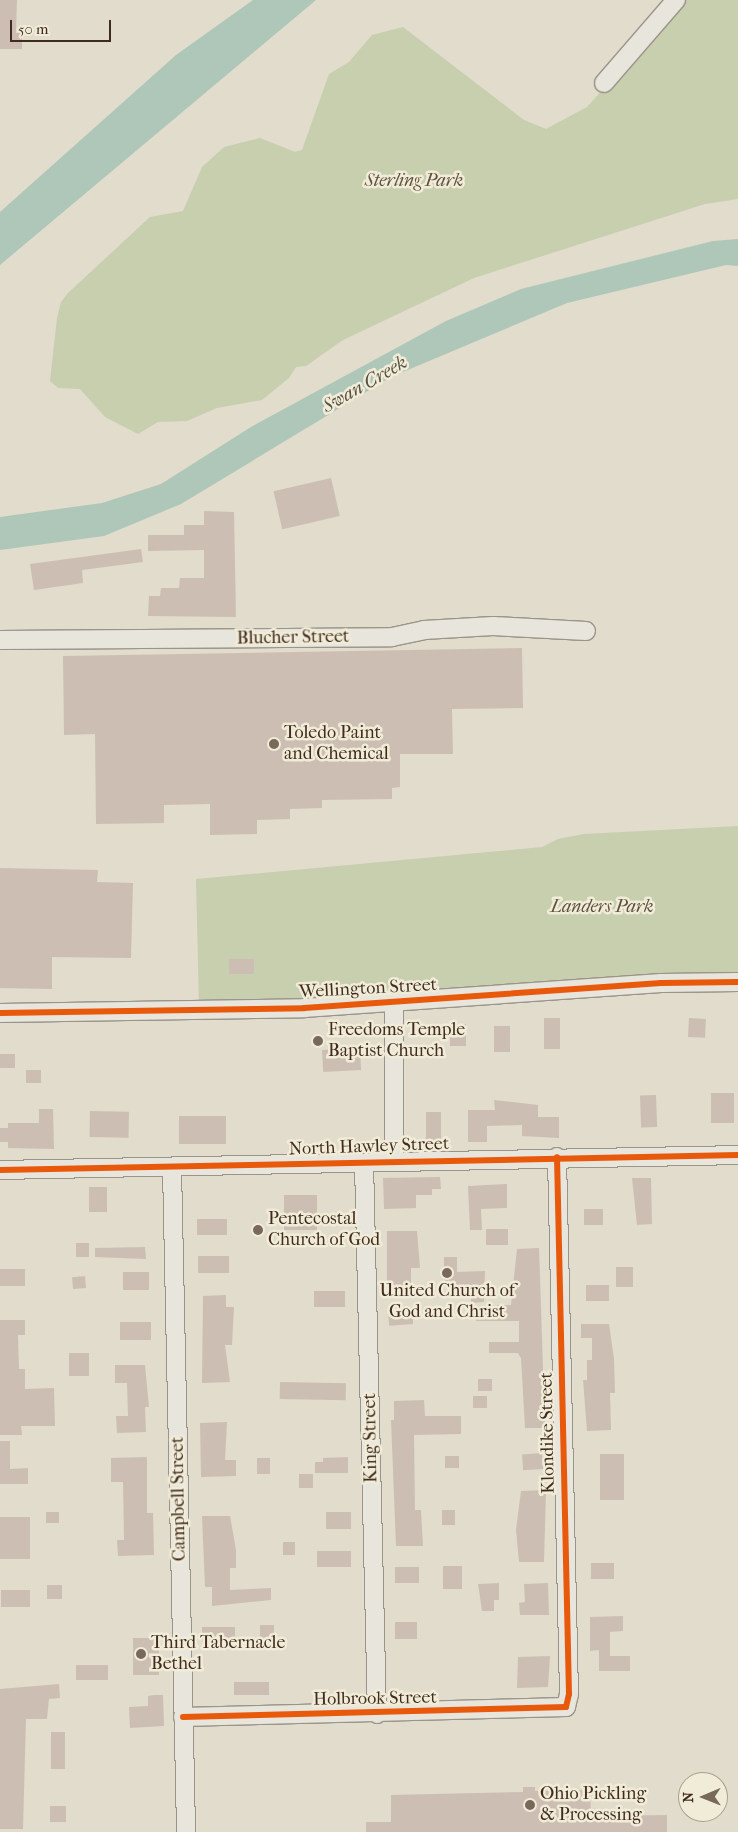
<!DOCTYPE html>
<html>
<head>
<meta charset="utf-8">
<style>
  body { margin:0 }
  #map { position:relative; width:738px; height:1832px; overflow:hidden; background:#e1dccc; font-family:"IM FELL French Canon",serif }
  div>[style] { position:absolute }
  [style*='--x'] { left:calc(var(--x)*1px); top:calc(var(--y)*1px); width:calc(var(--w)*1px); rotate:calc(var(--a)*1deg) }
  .green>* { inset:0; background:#c7cfaf }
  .water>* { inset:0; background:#aec7b9 }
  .building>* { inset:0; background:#cdbeb3; transform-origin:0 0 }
  .roads { filter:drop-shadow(1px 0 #9a9489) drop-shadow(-1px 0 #9a9489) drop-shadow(0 1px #9a9489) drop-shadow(0 -1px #9a9489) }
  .minor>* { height:18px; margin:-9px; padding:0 9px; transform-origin:9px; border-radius:9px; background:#e8e5dd }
  .cycleway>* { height:6px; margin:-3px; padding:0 3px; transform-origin:3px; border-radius:3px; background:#e8590c }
  .dots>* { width:14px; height:14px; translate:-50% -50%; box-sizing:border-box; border:2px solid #f1ecd8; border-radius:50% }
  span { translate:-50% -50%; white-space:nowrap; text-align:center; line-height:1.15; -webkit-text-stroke:5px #f1ecd8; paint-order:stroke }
  .park-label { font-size:18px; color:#5d513c; font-style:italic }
  .street-label { font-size:18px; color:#412b1e }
  .poi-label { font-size:18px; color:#412b1e }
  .left { translate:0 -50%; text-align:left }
  .water-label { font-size:19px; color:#575043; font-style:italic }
  .north { position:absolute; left:678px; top:1772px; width:50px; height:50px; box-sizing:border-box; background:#f1ecd8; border:1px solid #ab9f8e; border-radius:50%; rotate:269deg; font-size:14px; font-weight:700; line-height:20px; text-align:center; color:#412b1e }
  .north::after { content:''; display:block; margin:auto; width:18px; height:22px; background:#79695b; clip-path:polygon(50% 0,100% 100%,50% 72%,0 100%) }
  .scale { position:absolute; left:10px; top:20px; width:101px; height:22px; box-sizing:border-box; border:2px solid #412b1e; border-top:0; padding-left:6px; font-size:15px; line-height:18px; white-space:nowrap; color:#412b1e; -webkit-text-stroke:4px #f1ecd8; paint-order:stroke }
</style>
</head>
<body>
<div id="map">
  <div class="green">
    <div style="clip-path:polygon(683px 0,738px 0,738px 199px,705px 204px,474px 278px,343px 340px,306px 366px,296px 367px,289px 378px,262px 400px,217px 408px,187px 421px,158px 422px,138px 434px,105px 417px,80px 389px,58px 388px,50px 381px,57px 318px,61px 302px,68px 293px,150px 217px,183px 211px,202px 167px,224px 147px,260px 138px,295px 152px,302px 150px,329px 74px,349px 62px,372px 35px,403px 27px,524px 120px,546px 129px,587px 107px)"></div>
    <div style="clip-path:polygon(738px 826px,738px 979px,518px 987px,199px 1006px,196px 879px,542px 847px,558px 839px,584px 834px)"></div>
  </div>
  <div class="water">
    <div style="clip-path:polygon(253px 0,316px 0,0 265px,0 212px,176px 55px)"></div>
    <div style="clip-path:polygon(738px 239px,738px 266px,726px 265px,567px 303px,391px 377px,181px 504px,104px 536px,0 550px,0 517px,102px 503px,161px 484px,251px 427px,446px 321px,521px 289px,713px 241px)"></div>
  </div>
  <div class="building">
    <div style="clip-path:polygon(0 0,17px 0,16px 33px,22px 33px,22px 49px,0 49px)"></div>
    <div style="left:331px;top:478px;width:39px;height:59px;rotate:77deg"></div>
    <div style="clip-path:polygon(204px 511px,234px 512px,236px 617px,148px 616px,149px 596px,160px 596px,161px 588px,179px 588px,180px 578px,204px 578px,204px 550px,148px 551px,148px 535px,184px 535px,184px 525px,204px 525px)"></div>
    <div style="clip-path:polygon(141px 549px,143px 562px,82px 570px,83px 583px,34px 590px,30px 564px)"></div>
    <div style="clip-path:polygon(522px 648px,523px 708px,452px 709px,453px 754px,400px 754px,400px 787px,392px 788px,392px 799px,322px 800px,322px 808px,290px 809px,290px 819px,257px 820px,257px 834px,210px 835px,210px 804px,164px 805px,164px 823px,96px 824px,95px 734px,64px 735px,63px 656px)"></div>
    <div style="clip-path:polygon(0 868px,98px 870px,97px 882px,133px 883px,131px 958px,52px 957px,52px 989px,0 988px)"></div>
    <div style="left:254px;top:959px;width:15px;height:25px;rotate:90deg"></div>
    <div style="left:544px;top:1018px;width:16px;height:31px"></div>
    <div style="left:689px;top:1018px;width:17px;height:19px;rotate:3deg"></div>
    <div style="left:466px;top:1024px;width:22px;height:16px;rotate:90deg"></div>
    <div style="left:494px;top:1026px;width:16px;height:26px"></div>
    <div style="left:360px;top:1048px;width:22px;height:38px;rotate:87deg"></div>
    <div style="left:0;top:1054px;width:15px;height:14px"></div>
    <div style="left:26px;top:1070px;width:15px;height:13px"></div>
    <div style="left:711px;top:1093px;width:23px;height:30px"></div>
    <div style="left:656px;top:1095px;width:32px;height:16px;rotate:88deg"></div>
    <div style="clip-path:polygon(494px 1100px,538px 1105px,538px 1117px,559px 1117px,559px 1138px,522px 1136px,522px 1125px,487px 1126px,487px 1142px,468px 1142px,468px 1110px,495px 1110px)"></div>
    <div style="clip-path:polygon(39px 1109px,53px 1109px,54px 1149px,8px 1148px,8px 1142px,0 1142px,0 1128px,8px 1128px,8px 1123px,39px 1123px)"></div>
    <div style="left:90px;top:1111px;width:39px;height:26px;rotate:1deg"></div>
    <div style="left:426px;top:1112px;width:15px;height:30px"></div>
    <div style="left:179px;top:1116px;width:47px;height:28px"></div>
    <div style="clip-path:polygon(440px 1177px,441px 1189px,432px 1189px,432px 1195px,416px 1195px,416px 1208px,384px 1209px,383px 1178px)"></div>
    <div style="clip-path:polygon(632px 1178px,651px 1178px,652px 1224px,637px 1225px)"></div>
    <div style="clip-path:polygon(507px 1184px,507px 1208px,481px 1209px,482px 1230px,470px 1230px,468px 1186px)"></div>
    <div style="left:107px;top:1187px;width:25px;height:18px;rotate:90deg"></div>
    <div style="left:284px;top:1195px;width:33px;height:35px"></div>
    <div style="left:603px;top:1209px;width:16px;height:19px;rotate:90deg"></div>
    <div style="left:197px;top:1219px;width:30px;height:16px"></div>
    <div style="left:508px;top:1229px;width:16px;height:22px;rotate:90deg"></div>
    <div style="clip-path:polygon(387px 1231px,417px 1231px,420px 1268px,411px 1268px,411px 1287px,387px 1287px)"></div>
    <div style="left:76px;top:1243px;width:13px;height:14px"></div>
    <div style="clip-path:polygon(145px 1247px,146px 1259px,95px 1257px,95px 1248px)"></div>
    <div style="clip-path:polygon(539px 1248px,545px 1428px,525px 1428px,521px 1358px,518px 1353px,489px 1353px,489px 1342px,519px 1342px,519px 1321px,476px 1321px,476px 1306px,511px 1305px,517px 1249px)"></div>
    <div style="left:198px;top:1256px;width:31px;height:17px"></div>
    <div style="clip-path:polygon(444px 1257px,457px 1257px,457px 1272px,485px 1271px,484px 1302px,471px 1303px,471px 1285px,444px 1285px)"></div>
    <div style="left:633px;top:1267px;width:20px;height:17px;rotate:90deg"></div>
    <div style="left:25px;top:1269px;width:17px;height:25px;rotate:90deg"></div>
    <div style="left:149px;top:1272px;width:18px;height:26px;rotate:90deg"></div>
    <div style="left:85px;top:1276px;width:12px;height:13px;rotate:85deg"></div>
    <div style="left:586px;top:1285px;width:23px;height:16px"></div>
    <div style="left:314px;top:1291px;width:31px;height:16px"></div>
    <div style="clip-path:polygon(226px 1295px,226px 1307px,234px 1307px,232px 1345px,225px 1345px,230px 1382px,202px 1383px,203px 1296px)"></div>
    <div style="left:412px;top:1308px;width:16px;height:24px;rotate:86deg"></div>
    <div style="clip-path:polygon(0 1320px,25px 1320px,25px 1335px,18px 1335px,19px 1369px,25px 1369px,25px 1389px,54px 1388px,55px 1426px,21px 1426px,22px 1435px,0 1435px)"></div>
    <div style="left:120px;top:1322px;width:31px;height:18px"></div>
    <div style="clip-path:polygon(581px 1324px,609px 1324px,614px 1359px,615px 1393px,610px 1393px,611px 1430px,587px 1431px,583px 1380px,587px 1380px,587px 1360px,592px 1360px,592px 1338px,581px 1338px)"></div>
    <div style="left:69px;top:1353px;width:20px;height:23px"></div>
    <div style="clip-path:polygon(115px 1365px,145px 1365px,149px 1407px,145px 1407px,146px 1432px,117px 1433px,116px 1416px,128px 1416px,127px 1383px,115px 1383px)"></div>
    <div style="left:478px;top:1379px;width:14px;height:12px"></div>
    <div style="left:280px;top:1382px;width:66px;height:17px;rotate:1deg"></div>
    <div style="left:487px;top:1396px;width:12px;height:14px;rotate:90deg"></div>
    <div style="clip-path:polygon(424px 1400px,425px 1416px,461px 1416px,461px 1434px,414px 1435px,415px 1510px,421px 1510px,423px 1546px,396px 1546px,391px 1420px,394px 1420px,394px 1401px)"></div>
    <div style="clip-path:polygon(227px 1422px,225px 1460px,236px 1460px,236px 1476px,201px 1477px,200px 1423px)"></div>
    <div style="clip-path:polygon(0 1441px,10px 1441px,10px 1469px,28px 1468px,28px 1484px,0 1484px)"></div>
    <div style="left:542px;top:1453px;width:16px;height:20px;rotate:86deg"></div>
    <div style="left:600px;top:1454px;width:24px;height:46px"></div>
    <div style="left:445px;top:1456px;width:14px;height:12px"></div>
    <div style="clip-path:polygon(147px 1457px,147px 1513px,153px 1513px,154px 1555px,118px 1556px,117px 1540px,124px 1540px,123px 1482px,111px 1482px,111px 1458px)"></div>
    <div style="clip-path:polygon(348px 1457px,348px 1473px,315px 1473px,315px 1462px,323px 1462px,323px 1458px)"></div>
    <div style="left:257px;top:1458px;width:13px;height:16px"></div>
    <div style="left:299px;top:1474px;width:14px;height:14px"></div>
    <div style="clip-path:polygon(546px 1490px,544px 1562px,519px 1562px,516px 1530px,521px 1491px)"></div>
    <div style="left:455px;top:1510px;width:15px;height:13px;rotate:90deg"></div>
    <div style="left:59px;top:1512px;width:11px;height:13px;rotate:90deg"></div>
    <div style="left:326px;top:1512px;width:25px;height:17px"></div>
    <div style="clip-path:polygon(202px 1516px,230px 1516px,236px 1550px,236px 1568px,230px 1568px,230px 1590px,271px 1588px,271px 1600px,212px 1606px,212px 1587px,205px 1587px)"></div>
    <div style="left:0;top:1517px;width:30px;height:42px"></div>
    <div style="left:283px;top:1542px;width:12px;height:13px"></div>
    <div style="left:317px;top:1551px;width:34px;height:16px"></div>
    <div style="left:591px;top:1563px;width:23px;height:16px"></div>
    <div style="left:443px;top:1566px;width:19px;height:23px"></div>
    <div style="left:395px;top:1567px;width:24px;height:16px"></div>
    <div style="clip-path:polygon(499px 1583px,499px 1600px,494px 1600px,494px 1611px,482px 1611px,478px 1584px)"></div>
    <div style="clip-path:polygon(548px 1583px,549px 1615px,520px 1615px,519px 1603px,525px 1602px,524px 1584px)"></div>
    <div style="left:47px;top:1585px;width:15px;height:14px"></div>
    <div style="left:1px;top:1590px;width:29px;height:17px"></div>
    <div style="clip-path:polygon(623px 1616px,623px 1631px,610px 1632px,610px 1656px,630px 1656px,630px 1671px,599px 1671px,599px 1650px,590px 1651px,590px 1617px)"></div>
    <div style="left:417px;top:1622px;width:17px;height:22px;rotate:90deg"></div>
    <div style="left:274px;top:1625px;width:14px;height:14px;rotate:90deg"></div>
    <div style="left:235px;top:1627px;width:15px;height:33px;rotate:90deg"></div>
    <div style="left:133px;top:1638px;width:26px;height:37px"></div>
    <div style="clip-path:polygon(550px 1656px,548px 1687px,517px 1688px,518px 1657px)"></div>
    <div style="left:108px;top:1665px;width:15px;height:32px;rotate:90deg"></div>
    <div style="left:234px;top:1682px;width:35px;height:13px"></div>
    <div style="clip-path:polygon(59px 1684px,60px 1698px,49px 1699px,47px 1719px,26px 1719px,23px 1829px,0 1829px,0 1689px)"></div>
    <div style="clip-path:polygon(154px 1695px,163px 1695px,164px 1726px,130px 1728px,129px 1707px,148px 1706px,148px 1696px)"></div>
    <div style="left:51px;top:1732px;width:14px;height:37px"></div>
    <div style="clip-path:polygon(523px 1787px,535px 1787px,535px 1791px,590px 1790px,591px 1816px,667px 1815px,667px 1832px,366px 1832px,366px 1822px,391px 1822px,391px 1795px,523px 1792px)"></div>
    <div style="left:50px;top:1806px;width:16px;height:16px"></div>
  </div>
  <div class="roads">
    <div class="minor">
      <div style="--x:604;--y:83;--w:110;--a:-49.1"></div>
      <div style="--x:0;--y:640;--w:392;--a:-0.4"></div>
      <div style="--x:392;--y:637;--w:33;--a:-12"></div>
      <div style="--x:424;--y:630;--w:69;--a:-3.3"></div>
      <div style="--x:493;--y:626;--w:93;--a:3.1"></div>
      <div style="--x:0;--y:1013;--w:304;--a:-0.9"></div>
      <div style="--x:304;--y:1008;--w:358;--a:-4"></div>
      <div style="--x:661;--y:983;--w:77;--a:-0.7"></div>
      <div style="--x:394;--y:1162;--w:158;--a:-90"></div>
      <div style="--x:364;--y:1163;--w:551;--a:88.65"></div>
      <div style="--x:172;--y:1167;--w:665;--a:88.79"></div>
      <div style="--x:0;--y:1170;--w:738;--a:-1.16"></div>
      <div style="--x:183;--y:1717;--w:383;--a:-1.5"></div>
      <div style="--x:566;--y:1707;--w:13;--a:-77"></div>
      <div style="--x:569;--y:1694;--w:537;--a:-91.28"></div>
    </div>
  </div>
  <div class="cycleway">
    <div style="--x:0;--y:1013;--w:304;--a:-0.9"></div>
    <div style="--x:304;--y:1008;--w:358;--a:-4"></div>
    <div style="--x:661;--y:983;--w:77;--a:-0.7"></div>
    <div style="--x:0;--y:1170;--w:738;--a:-1.16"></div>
    <div style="--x:183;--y:1717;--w:383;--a:-1.5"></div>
    <div style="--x:566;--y:1707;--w:13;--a:-77"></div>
    <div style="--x:569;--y:1694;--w:537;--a:-91.28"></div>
  </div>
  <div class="dots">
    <div style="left:274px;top:744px;background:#79695b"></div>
    <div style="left:318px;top:1041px;background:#79695b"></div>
    <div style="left:258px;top:1230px;background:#79695b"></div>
    <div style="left:447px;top:1273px;background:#79695b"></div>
    <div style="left:141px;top:1654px;background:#79695b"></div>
    <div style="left:530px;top:1805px;background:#79695b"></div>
  </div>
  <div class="park-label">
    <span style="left:414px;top:181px">Sterling Park</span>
    <span style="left:602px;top:907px">Landers Park</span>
  </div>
  <div class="street-label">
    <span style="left:293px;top:638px;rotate:-1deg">Blucher Street</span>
    <span style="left:368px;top:989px;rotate:-3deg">Wellington Street</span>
    <span style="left:369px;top:1147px;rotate:-2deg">North Hawley Street</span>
    <span style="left:548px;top:1433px;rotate:-91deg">Klondike Street</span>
    <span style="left:371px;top:1438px;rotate:-91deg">King Street</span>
    <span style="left:179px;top:1499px;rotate:-91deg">Campbell Street</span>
    <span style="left:375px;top:1699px;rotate:-1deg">Holbrook Street</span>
  </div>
  <div class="poi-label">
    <span class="left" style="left:284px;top:744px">Toledo Paint<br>and Chemical</span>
    <span class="left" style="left:328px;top:1041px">Freedoms Temple<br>Baptist Church</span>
    <span class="left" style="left:268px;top:1230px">Pentecostal<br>Church of God</span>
    <span style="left:447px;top:1302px">United Church of<br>God and Christ</span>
    <span class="left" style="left:151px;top:1654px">Third Tabernacle<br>Bethel</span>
    <span class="left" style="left:540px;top:1805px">Ohio Pickling<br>&amp; Processing</span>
  </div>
  <div class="water-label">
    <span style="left:365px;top:385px;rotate:-30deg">Swan Creek</span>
  </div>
  <div class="north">N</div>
  <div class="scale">50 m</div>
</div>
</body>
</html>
